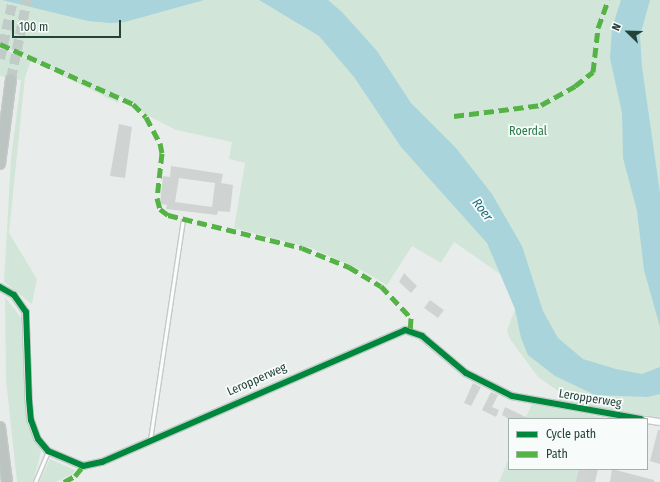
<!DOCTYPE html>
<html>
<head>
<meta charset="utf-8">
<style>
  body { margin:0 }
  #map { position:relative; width:660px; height:482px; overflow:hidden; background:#e8edeb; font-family:"Fira Sans Condensed",sans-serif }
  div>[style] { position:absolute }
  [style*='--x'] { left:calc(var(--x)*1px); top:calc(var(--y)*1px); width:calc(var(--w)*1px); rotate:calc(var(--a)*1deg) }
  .green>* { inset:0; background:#d1e6d8 }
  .water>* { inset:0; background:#a9d4db }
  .building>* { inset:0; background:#cfd4d2; transform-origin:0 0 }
  .motorway-tunnel>* { height:10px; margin-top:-5px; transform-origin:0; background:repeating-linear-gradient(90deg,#c1cbc8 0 10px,transparent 0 15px) }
  .roads { filter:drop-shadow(1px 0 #c5cac8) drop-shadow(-1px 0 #c5cac8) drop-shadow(0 1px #c5cac8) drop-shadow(0 -1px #c5cac8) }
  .service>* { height:3px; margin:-1.5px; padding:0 1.5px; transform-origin:1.5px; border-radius:1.5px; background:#fcfcfc }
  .minor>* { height:5.5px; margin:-2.75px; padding:0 2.75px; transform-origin:2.75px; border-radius:2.75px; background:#fcfcfc }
  .motorway>* { height:10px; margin:-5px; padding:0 5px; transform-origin:5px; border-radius:5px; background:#bcc4c2 }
  .quiet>* { height:5px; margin-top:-2.5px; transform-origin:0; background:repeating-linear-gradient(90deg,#55b346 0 10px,transparent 0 15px) }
  .cycleway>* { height:6px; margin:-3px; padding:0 3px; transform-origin:3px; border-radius:3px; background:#00873e }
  span { translate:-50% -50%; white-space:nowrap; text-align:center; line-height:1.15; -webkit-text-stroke:3.5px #f7fbf9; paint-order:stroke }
  .park-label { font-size:12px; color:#2d7a4b }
  .street-label { font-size:12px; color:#24423a }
  .water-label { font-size:13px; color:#1c6f80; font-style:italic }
  .legend { position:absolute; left:508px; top:418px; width:140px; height:52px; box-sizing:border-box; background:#f7fbf9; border:1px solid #a3b1ad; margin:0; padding:5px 7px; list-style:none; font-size:12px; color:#24423a }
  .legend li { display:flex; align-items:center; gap:8px; height:20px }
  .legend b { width:20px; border:1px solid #a3b1ad }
  .north { position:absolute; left:608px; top:12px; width:40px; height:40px; -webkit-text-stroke:3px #f7fbf9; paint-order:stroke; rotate:293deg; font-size:11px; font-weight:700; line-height:16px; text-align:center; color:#24423a }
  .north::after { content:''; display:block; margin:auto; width:14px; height:18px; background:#24423a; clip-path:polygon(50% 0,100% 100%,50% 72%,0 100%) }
  .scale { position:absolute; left:12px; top:20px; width:109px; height:18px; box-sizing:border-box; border:2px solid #24423a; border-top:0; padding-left:5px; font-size:12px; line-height:14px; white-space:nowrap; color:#24423a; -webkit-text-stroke:3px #f7fbf9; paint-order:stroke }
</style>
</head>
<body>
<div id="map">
  <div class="green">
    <div style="clip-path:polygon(0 0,660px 0,660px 418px,558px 400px,561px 393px,538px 377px,510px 339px,507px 330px,515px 309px,503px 276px,454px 242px,441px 263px,412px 246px,387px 285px,361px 270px,311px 248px,234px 228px,245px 163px,229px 159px,232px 142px,176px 130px,145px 114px,120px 96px,118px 103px,0 45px)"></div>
    <div style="clip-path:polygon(0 47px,31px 61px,25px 77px,9px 233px,37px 279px,32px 304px,4px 282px,11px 158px,21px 80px,0 76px)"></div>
    <div style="clip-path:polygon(5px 297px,22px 319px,27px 424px,41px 452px,33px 482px,17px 482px,6px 380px)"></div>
    <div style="clip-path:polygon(532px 404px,611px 419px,525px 419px)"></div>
    <div style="clip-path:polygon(509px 458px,509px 469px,591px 469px,587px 482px,499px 482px)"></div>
    <div style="clip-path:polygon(50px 459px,75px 470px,73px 474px,56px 482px,39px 482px)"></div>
  </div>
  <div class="water">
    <div style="clip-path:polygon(2px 0,204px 0,125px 22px,110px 23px,88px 21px)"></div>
    <div style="clip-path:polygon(259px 0,328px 0,342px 12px,377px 51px,411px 103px,456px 148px,492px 194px,522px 246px,543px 311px,558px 338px,583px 359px,616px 369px,642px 374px,660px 367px,660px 394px,648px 397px,595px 395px,555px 376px,528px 355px,521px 338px,515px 309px,487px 243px,401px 147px,354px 77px,319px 36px)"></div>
    <div style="clip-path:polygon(621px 0,650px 0,640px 36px,642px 67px,660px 193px,660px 327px,644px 270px,637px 211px,623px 158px,622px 113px,610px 58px,612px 28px)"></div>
  </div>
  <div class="building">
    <div style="clip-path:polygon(119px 124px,132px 127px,125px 178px,110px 176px)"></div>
    <div style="clip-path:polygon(evenodd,171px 166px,223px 174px,221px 183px,233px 185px,230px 212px,218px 211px,217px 215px,166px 209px,167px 205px,160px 204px,163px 176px,170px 177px,171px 166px,179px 178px,215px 183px,212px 207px,175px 202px,179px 178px)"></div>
    <div style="clip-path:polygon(404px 273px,417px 286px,411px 293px,399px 282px)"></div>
    <div style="left:430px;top:300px;width:17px;height:10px;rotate:36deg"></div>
    <div style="clip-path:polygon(473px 383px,481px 387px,471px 406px,464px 403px)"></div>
    <div style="clip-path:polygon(491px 392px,498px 395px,492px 407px,499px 410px,496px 417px,482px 410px)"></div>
    <div style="clip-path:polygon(505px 407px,530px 419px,509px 419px,502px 415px)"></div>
    <div style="clip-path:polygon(658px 430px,660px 430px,660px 464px,650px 461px)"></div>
    <div style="clip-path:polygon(579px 469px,598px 469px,595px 482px,576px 482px)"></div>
    <div style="clip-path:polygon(612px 469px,654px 480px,654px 482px,610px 482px)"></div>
  </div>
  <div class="motorway-tunnel">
    <div style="--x:0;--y:59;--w:60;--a:-77.6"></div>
    <div style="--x:11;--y:79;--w:81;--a:-78.6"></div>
  </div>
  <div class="roads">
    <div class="service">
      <div style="--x:150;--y:440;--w:222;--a:-81.5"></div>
      <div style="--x:35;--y:482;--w:34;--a:-67"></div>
    </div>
    <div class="minor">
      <div style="--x:0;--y:287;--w:16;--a:30"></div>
      <div style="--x:14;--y:295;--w:21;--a:55"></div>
      <div style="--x:26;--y:312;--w:87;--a:88"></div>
      <div style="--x:29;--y:399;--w:21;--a:85"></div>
      <div style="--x:31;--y:420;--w:20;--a:70"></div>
      <div style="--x:38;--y:439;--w:16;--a:50"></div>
      <div style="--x:48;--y:451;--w:38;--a:23"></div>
      <div style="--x:83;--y:466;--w:19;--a:-12"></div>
      <div style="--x:102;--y:462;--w:331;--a:-23.5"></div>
      <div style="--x:405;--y:330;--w:18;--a:19"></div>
      <div style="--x:422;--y:336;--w:57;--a:40.1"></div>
      <div style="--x:466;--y:373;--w:51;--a:26.6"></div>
      <div style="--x:512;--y:396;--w:131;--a:10.1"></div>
      <div style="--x:647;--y:420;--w:13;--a:9"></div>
    </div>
    <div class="motorway">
      <div style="--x:0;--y:164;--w:86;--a:-82.6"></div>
      <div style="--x:0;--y:427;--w:55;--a:82.7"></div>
    </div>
  </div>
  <div class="quiet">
    <div style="--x:0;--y:44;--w:146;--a:24.3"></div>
    <div style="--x:133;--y:104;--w:18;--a:45"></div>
    <div style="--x:146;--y:117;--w:30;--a:62"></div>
    <div style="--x:160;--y:143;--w:10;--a:79"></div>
    <div style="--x:162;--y:153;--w:45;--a:96.3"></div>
    <div style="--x:157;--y:198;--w:11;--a:75"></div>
    <div style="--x:160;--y:209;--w:10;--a:37"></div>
    <div style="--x:168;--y:215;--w:138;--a:13.8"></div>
    <div style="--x:302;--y:248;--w:51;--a:22"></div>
    <div style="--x:349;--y:267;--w:37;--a:31"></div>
    <div style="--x:381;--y:286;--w:44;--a:46.8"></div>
    <div style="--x:411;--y:318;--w:13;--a:94"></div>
    <div style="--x:454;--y:116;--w:88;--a:-7.2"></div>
    <div style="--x:541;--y:105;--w:39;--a:-29"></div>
    <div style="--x:575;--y:86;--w:23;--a:-38"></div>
    <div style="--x:593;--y:72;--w:44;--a:-83.5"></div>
    <div style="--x:598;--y:28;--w:30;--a:-70"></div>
    <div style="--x:64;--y:482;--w:13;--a:-29"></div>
    <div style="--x:75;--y:476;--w:13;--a:-51"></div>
  </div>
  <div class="cycleway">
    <div style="--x:0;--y:287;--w:16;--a:30"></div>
    <div style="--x:14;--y:295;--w:21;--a:55"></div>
    <div style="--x:26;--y:312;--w:87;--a:88"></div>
    <div style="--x:29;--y:399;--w:21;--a:85"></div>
    <div style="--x:31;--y:420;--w:20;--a:70"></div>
    <div style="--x:38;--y:439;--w:16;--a:50"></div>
    <div style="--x:48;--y:451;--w:38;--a:23"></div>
    <div style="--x:83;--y:466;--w:19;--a:-12"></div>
    <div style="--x:102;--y:462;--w:331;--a:-23.5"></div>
    <div style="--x:405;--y:330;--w:18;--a:19"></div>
    <div style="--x:422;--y:336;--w:57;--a:40.1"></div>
    <div style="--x:466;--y:373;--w:51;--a:26.6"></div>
    <div style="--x:512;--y:396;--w:131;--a:10.1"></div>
  </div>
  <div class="park-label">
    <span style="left:528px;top:132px">Roerdal</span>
  </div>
  <div class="street-label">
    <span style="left:257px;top:380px;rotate:-24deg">Leropperweg</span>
    <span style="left:590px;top:399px;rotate:9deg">Leropperweg</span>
  </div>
  <div class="water-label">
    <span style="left:482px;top:210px;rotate:53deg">Roer</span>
  </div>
  <ul class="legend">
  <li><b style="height:5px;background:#00873e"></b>Cycle path</li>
  <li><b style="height:5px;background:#55b346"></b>Path</li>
  </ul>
  <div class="north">N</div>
  <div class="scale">100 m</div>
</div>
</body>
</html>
